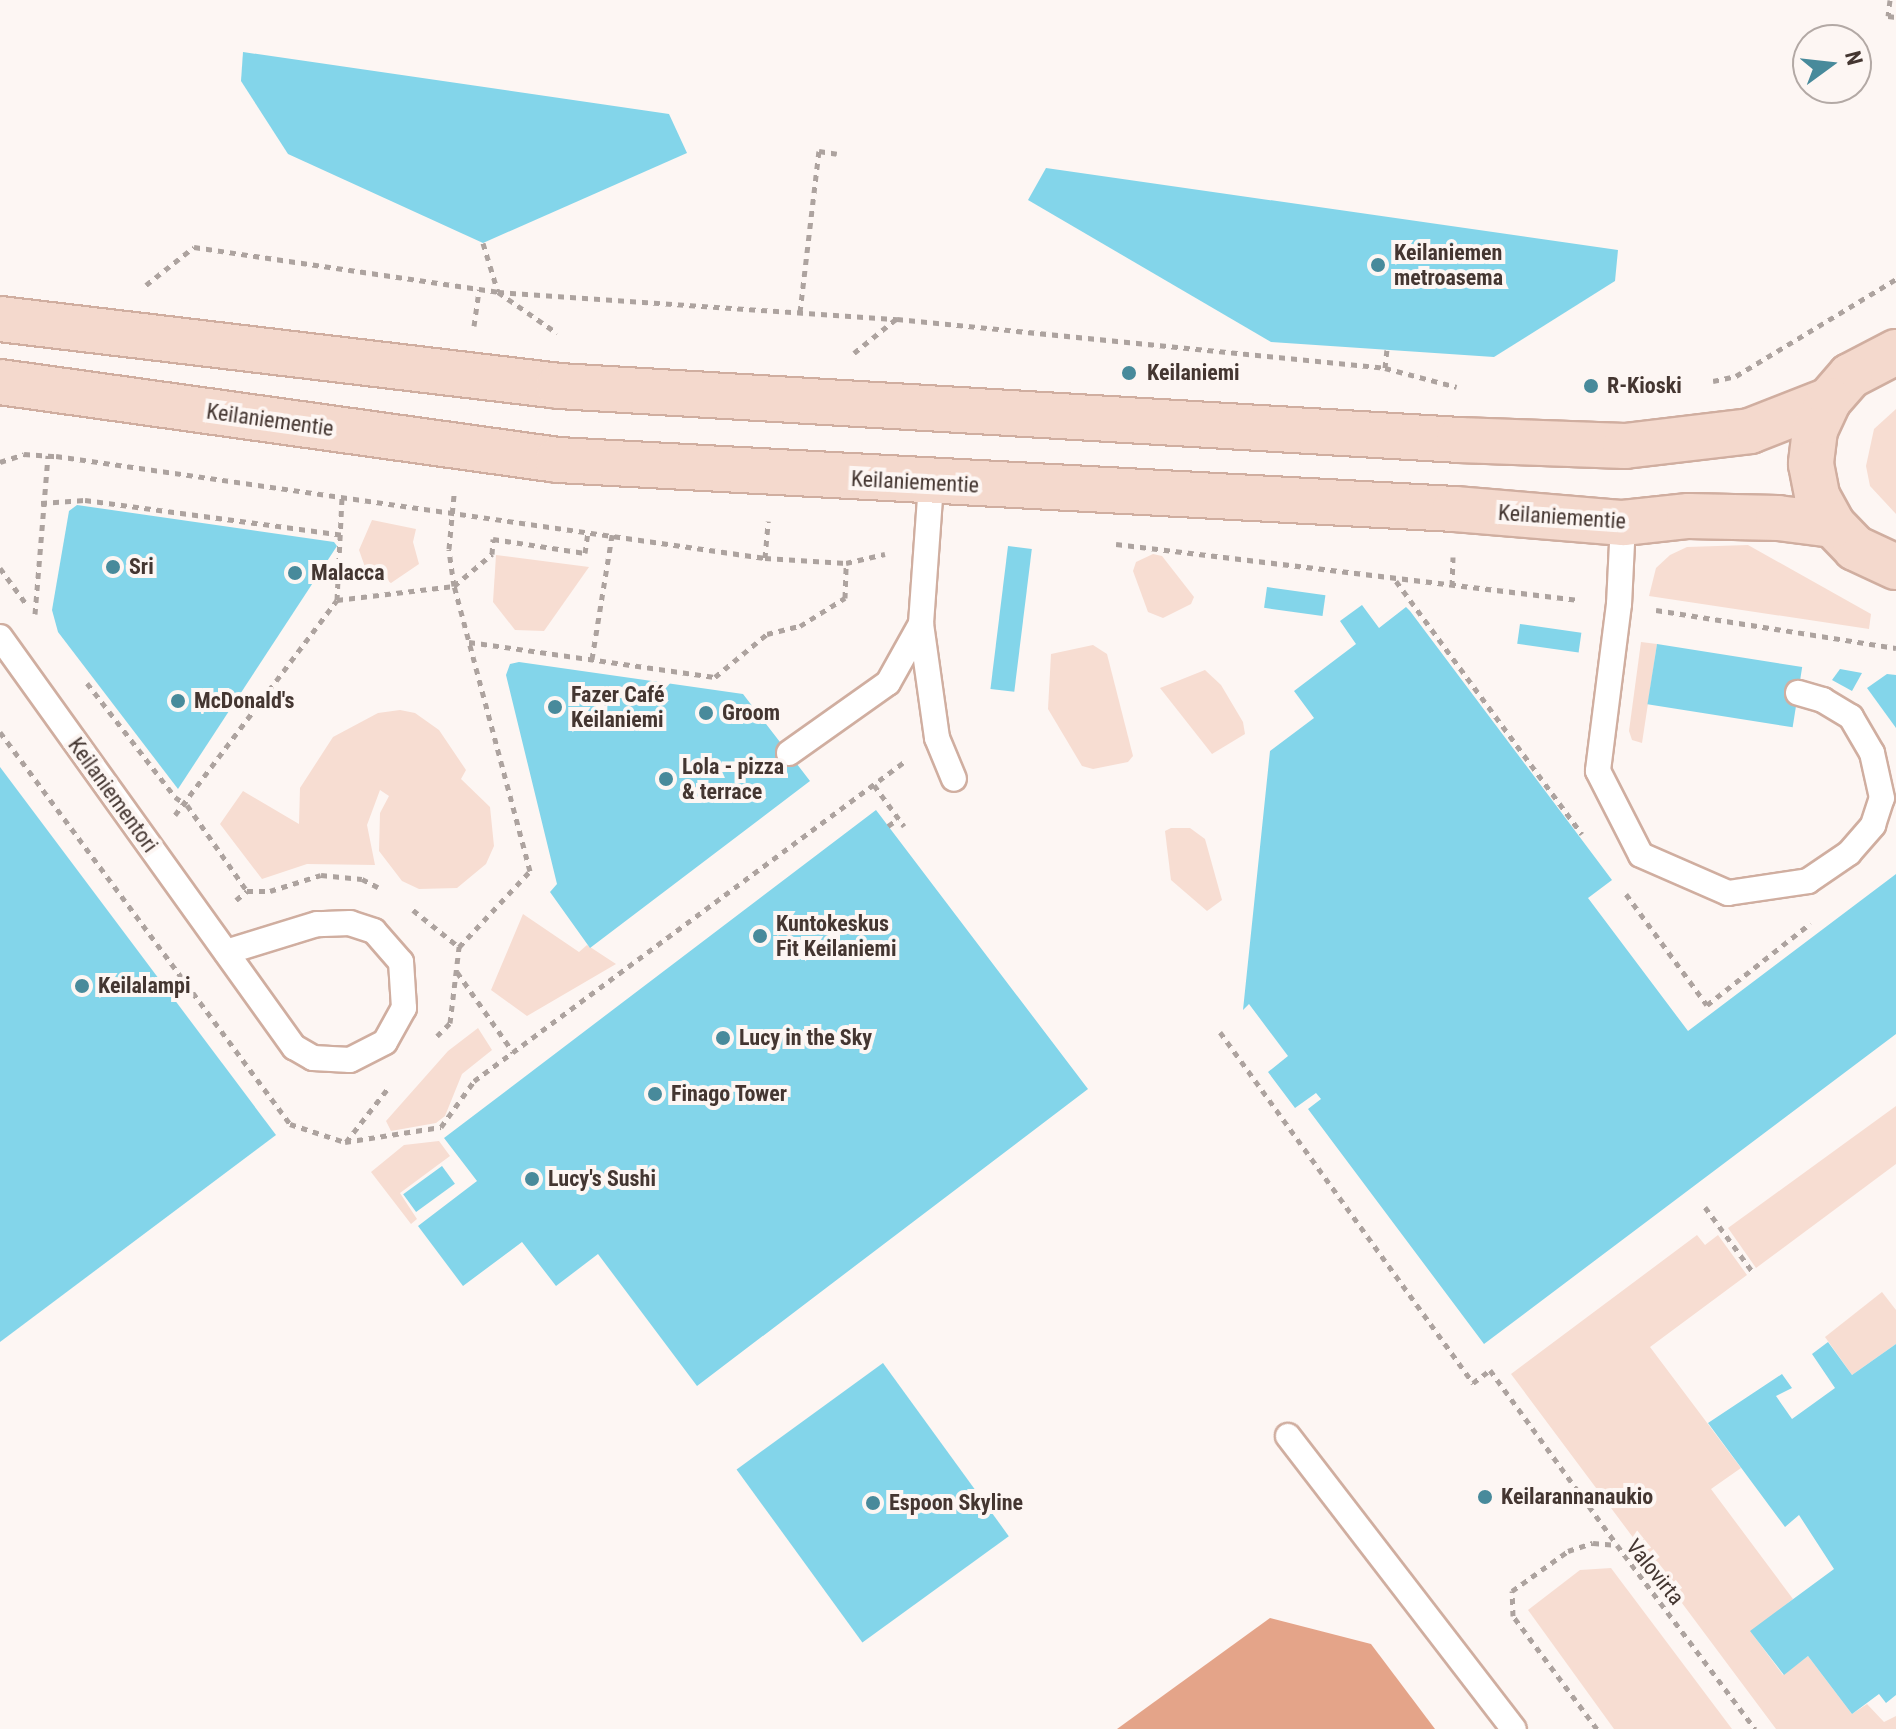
<!DOCTYPE html>
<html>
<head>
<meta charset="utf-8">
<style>
  body { margin:0 }
  #map { position:relative; width:1896px; height:1729px; overflow:hidden; background:#fdf6f3; font-family:"Roboto Condensed",sans-serif }
  div>[style] { position:absolute }
  [style*='--x'] { left:calc(var(--x)*1px); top:calc(var(--y)*1px); width:calc(var(--w)*1px); rotate:calc(var(--a)*1deg) }
  .green>* { inset:0; background:#f7ddd2 }
  .water>* { inset:0; background:#e4a489 }
  .building>* { inset:0; background:#83d5ea; transform-origin:0 0 }
  .path>* { height:5px; margin-top:-2.5px; transform-origin:0; background:repeating-linear-gradient(90deg,#ada39f 0 6px,transparent 0 12px) }
  .roads { filter:drop-shadow(2px 0 #d0aea0) drop-shadow(-2px 0 #d0aea0) drop-shadow(0 2px #d0aea0) drop-shadow(0 -2px #d0aea0) }
  .lane>* { height:24px; margin:-12px; padding:0 12px; transform-origin:12px; border-radius:12px; background:#fff }
  .secondary>* { height:44px; margin:-22px; padding:0 22px; transform-origin:22px; border-radius:22px; background:#f4d9cd }
  .dots>* { width:22px; height:22px; translate:-50% -50%; box-sizing:border-box; border:4px solid #fdf6f3; border-radius:50% }
  span { translate:-50% -50%; white-space:nowrap; text-align:center; line-height:1.15; -webkit-text-stroke:8px #fdf6f3; paint-order:stroke }
  .poi-label { font-size:22px; color:#443631; font-weight:700 }
  .left { translate:0 -50%; text-align:left }
  .street-label { font-size:22px; color:#443631 }
  .north { position:absolute; left:1792px; top:24px; width:80px; height:80px; box-sizing:border-box; background:#fdf6f3; border:2px solid #b3a9a5; border-radius:50%; rotate:75deg; font-size:22px; font-weight:700; line-height:32px; text-align:center; color:#443631 }
  .north::after { content:''; display:block; margin:auto; width:28px; height:36px; background:#488a9b; clip-path:polygon(50% 0,100% 100%,50% 72%,0 100%) }
</style>
</head>
<body>
<div id="map">
  <div class="green">
    <div style="clip-path:polygon(1896px 409px,1896px 514px,1870px 486px,1866px 466px,1874px 429px)"></div>
    <div style="clip-path:polygon(372px 520px,416px 529px,413px 542px,419px 564px,391px 583px,366px 570px,359px 550px)"></div>
    <div style="clip-path:polygon(1748px 545px,1871px 614px,1869px 629px,1649px 596px,1656px 568px,1670px 555px,1687px 547px)"></div>
    <div style="clip-path:polygon(1153px 554px,1162px 556px,1194px 597px,1191px 604px,1163px 618px,1148px 612px,1133px 571px,1136px 562px)"></div>
    <div style="clip-path:polygon(496px 555px,589px 567px,544px 631px,515px 630px,493px 602px)"></div>
    <div style="clip-path:polygon(1641px 642px,1657px 644px,1642px 743px,1632px 740px,1629px 731px)"></div>
    <div style="clip-path:polygon(1093px 645px,1107px 654px,1133px 756px,1128px 762px,1093px 769px,1082px 766px,1048px 709px,1051px 654px)"></div>
    <div style="clip-path:polygon(1205px 670px,1221px 685px,1243px 722px,1245px 734px,1212px 754px,1160px 688px)"></div>
    <div style="clip-path:polygon(400px 710px,415px 713px,439px 730px,466px 770px,461px 779px,490px 807px,494px 846px,486px 864px,457px 888px,419px 889px,402px 881px,379px 851px,380px 813px,389px 796px,380px 790px,367px 825px,375px 865px,307px 864px,262px 879px,220px 824px,243px 791px,299px 824px,300px 788px,333px 737px,378px 713px)"></div>
    <div style="clip-path:polygon(1171px 828px,1190px 828px,1205px 839px,1222px 900px,1207px 911px,1171px 880px,1165px 831px)"></div>
    <div style="clip-path:polygon(523px 914px,579px 952px,587px 945px,616px 964px,527px 1016px,491px 990px)"></div>
    <div style="clip-path:polygon(478px 1028px,492px 1050px,462px 1074px,445px 1116px,436px 1123px,391px 1131px,386px 1121px,448px 1051px)"></div>
    <div style="clip-path:polygon(1896px 1106px,1896px 1164px,1756px 1268px,1728px 1228px)"></div>
    <div style="clip-path:polygon(439px 1141px,450px 1156px,400px 1193px,417px 1219px,411px 1224px,371px 1172px,404px 1145px)"></div>
    <div style="clip-path:polygon(1697px 1235px,1705px 1245px,1718px 1235px,1747px 1275px,1650px 1347px,1741px 1468px,1711px 1489px,1793px 1599px,1751px 1632px,1783px 1675px,1808px 1656px,1852px 1714px,1867px 1704px,1884px 1722px,1896px 1716px,1896px 1729px,1776px 1729px,1511px 1374px)"></div>
    <div style="clip-path:polygon(1882px 1292px,1896px 1310px,1896px 1344px,1852px 1375px,1825px 1337px)"></div>
    <div style="clip-path:polygon(1611px 1568px,1732px 1729px,1614px 1729px,1528px 1610px,1580px 1570px)"></div>
  </div>
  <div class="water">
    <div style="clip-path:polygon(1270px 1618px,1371px 1644px,1435px 1729px,1117px 1729px)"></div>
  </div>
  <div class="building">
    <div style="clip-path:polygon(243px 52px,669px 114px,687px 153px,483px 243px,288px 154px,241px 81px)"></div>
    <div style="clip-path:polygon(1046px 168px,1618px 250px,1615px 281px,1494px 357px,1271px 342px,1028px 200px)"></div>
    <div style="clip-path:polygon(77px 505px,334px 542px,337px 546px,178px 789px,58px 632px,52px 610px,69px 511px)"></div>
    <div style="left:1008px;top:546px;width:24px;height:144px;rotate:7deg"></div>
    <div style="left:1267px;top:587px;width:59px;height:21px;rotate:8deg"></div>
    <div style="clip-path:polygon(1362px 605px,1379px 628px,1406px 607px,1410px 611px,1612px 880px,1588px 898px,1688px 1031px,1896px 874px,1896px 1034px,1484px 1344px,1308px 1109px,1321px 1099px,1316px 1093px,1295px 1108px,1268px 1072px,1288px 1056px,1249px 1004px,1243px 1010px,1270px 751px,1314px 718px,1294px 691px,1356px 644px,1340px 621px)"></div>
    <div style="left:1520px;top:624px;width:62px;height:20px;rotate:8deg"></div>
    <div style="left:1657px;top:644px;width:147px;height:61px;rotate:9deg"></div>
    <div style="clip-path:polygon(519px 662px,743px 694px,810px 781px,590px 948px,550px 892px,557px 884px,506px 675px,510px 664px)"></div>
    <div style="clip-path:polygon(1840px 669px,1862px 673px,1852px 691px,1832px 680px)"></div>
    <div style="clip-path:polygon(1887px 674px,1896px 675px,1896px 728px,1867px 688px)"></div>
    <div style="clip-path:polygon(0 767px,276px 1135px,0 1342px)"></div>
    <div style="clip-path:polygon(876px 810px,1088px 1089px,697px 1386px,598px 1254px,556px 1286px,522px 1242px,463px 1286px,418px 1226px,477px 1181px,444px 1138px)"></div>
    <div style="left:442px;top:1166px;width:22px;height:48px;rotate:54deg"></div>
    <div style="clip-path:polygon(1828px 1342px,1852px 1375px,1896px 1344px,1896px 1695px,1886px 1703px,1879px 1694px,1852px 1714px,1808px 1656px,1784px 1675px,1750px 1631px,1834px 1569px,1799px 1515px,1785px 1527px,1708px 1423px,1782px 1374px,1792px 1388px,1776px 1396px,1792px 1419px,1835px 1388px,1812px 1354px)"></div>
    <div style="left:883px;top:1363px;width:214px;height:181px;rotate:54deg"></div>
  </div>
  <div class="path">
    <div style="--x:1890;--y:0;--w:16;--a:97"></div>
    <div style="--x:1888;--y:16;--w:8;--a:7"></div>
    <div style="--x:483;--y:243;--w:51;--a:73"></div>
    <div style="--x:498;--y:292;--w:72;--a:34.8"></div>
    <div style="--x:146;--y:285;--w:61;--a:-38.4"></div>
    <div style="--x:194;--y:247;--w:307;--a:8.4"></div>
    <div style="--x:498;--y:292;--w:400;--a:3.9"></div>
    <div style="--x:897;--y:319;--w:490;--a:5.7"></div>
    <div style="--x:1385;--y:368;--w:74;--a:14.8"></div>
    <div style="--x:800;--y:312;--w:162;--a:-83.3"></div>
    <div style="--x:819;--y:151;--w:18;--a:9"></div>
    <div style="--x:474;--y:326;--w:37;--a:-82"></div>
    <div style="--x:854;--y:353;--w:54;--a:-39"></div>
    <div style="--x:1385;--y:368;--w:18;--a:-84"></div>
    <div style="--x:1713;--y:381;--w:24;--a:-12"></div>
    <div style="--x:1736;--y:376;--w:187;--a:-31.2"></div>
    <div style="--x:0;--y:462;--w:25;--a:-18"></div>
    <div style="--x:24;--y:454;--w:32;--a:4"></div>
    <div style="--x:56;--y:456;--w:716;--a:8.19"></div>
    <div style="--x:765;--y:558;--w:81;--a:3.5"></div>
    <div style="--x:846;--y:563;--w:40;--a:-13"></div>
    <div style="--x:41;--y:503;--w:44;--a:-3.9"></div>
    <div style="--x:85;--y:500;--w:261;--a:7.7"></div>
    <div style="--x:1116;--y:544;--w:466;--a:6.9"></div>
    <div style="--x:765;--y:558;--w:37;--a:-85"></div>
    <div style="--x:0;--y:568;--w:46;--a:53.9"></div>
    <div style="--x:1396;--y:581;--w:314;--a:53.7"></div>
    <div style="--x:1452;--y:586;--w:29;--a:-88"></div>
    <div style="--x:337;--y:600;--w:104;--a:-87.2"></div>
    <div style="--x:1656;--y:610;--w:243;--a:9"></div>
    <div style="--x:35;--y:614;--w:159;--a:-85.3"></div>
    <div style="--x:469;--y:642;--w:248;--a:8.1"></div>
    <div style="--x:715;--y:677;--w:67;--a:-39.6"></div>
    <div style="--x:767;--y:634;--w:34;--a:-14"></div>
    <div style="--x:800;--y:626;--w:53;--a:-31.9"></div>
    <div style="--x:845;--y:598;--w:35;--a:-88"></div>
    <div style="--x:592;--y:659;--w:126;--a:-80.8"></div>
    <div style="--x:87;--y:683;--w:144;--a:52.3"></div>
    <div style="--x:175;--y:797;--w:14;--a:34"></div>
    <div style="--x:187;--y:805;--w:105;--a:55.1"></div>
    <div style="--x:0;--y:732;--w:488;--a:53.5"></div>
    <div style="--x:290;--y:1124;--w:58;--a:18.1"></div>
    <div style="--x:345;--y:1142;--w:97;--a:-8.9"></div>
    <div style="--x:441;--y:1127;--w:57;--a:-54.3"></div>
    <div style="--x:474;--y:1081;--w:535;--a:-36.57"></div>
    <div style="--x:874;--y:785;--w:51;--a:53.8"></div>
    <div style="--x:175;--y:815;--w:269;--a:-53"></div>
    <div style="--x:337;--y:600;--w:118;--a:-6.8"></div>
    <div style="--x:454;--y:586;--w:50;--a:-40.1"></div>
    <div style="--x:492;--y:554;--w:15;--a:-86"></div>
    <div style="--x:493;--y:539;--w:93;--a:8.7"></div>
    <div style="--x:585;--y:553;--w:22;--a:-82"></div>
    <div style="--x:888;--y:826;--w:12;--a:-35"></div>
    <div style="--x:1626;--y:894;--w:137;--a:53.9"></div>
    <div style="--x:1707;--y:1005;--w:132;--a:-38.3"></div>
    <div style="--x:236;--y:900;--w:14;--a:-39"></div>
    <div style="--x:247;--y:891;--w:23;--a:0"></div>
    <div style="--x:270;--y:891;--w:53;--a:-17.4"></div>
    <div style="--x:321;--y:875;--w:41;--a:5.6"></div>
    <div style="--x:362;--y:879;--w:18;--a:27"></div>
    <div style="--x:413;--y:910;--w:59;--a:38.8"></div>
    <div style="--x:457;--y:972;--w:98;--a:55"></div>
    <div style="--x:1220;--y:1032;--w:433;--a:54.2"></div>
    <div style="--x:1473;--y:1383;--w:21;--a:-37"></div>
    <div style="--x:1490;--y:1370;--w:216;--a:54"></div>
    <div style="--x:437;--y:1036;--w:18;--a:-45"></div>
    <div style="--x:450;--y:1023;--w:77;--a:-83.2"></div>
    <div style="--x:459;--y:947;--w:104;--a:-46.9"></div>
    <div style="--x:530;--y:871;--w:295;--a:-104.9"></div>
    <div style="--x:454;--y:586;--w:37;--a:-98"></div>
    <div style="--x:449;--y:549;--w:54;--a:-84.7"></div>
    <div style="--x:346;--y:1142;--w:70;--a:-52"></div>
    <div style="--x:1705;--y:1207;--w:79;--a:53.7"></div>
    <div style="--x:1597;--y:1729;--w:141;--a:-126.6"></div>
    <div style="--x:1513;--y:1616;--w:25;--a:-92"></div>
    <div style="--x:1512;--y:1591;--w:69;--a:-35.5"></div>
    <div style="--x:1568;--y:1551;--w:26;--a:-18"></div>
    <div style="--x:1593;--y:1543;--w:24;--a:5"></div>
    <div style="--x:1617;--y:1545;--w:230;--a:53.1"></div>
  </div>
  <div class="roads">
    <div class="lane">
      <div style="--x:931;--y:484;--w:140;--a:94.1"></div>
      <div style="--x:921;--y:624;--w:115;--a:82"></div>
      <div style="--x:937;--y:738;--w:44;--a:67.5"></div>
      <div style="--x:1623;--y:523;--w:81;--a:92.8"></div>
      <div style="--x:1619;--y:604;--w:168;--a:97.2"></div>
      <div style="--x:1598;--y:771;--w:94;--a:62.9"></div>
      <div style="--x:1641;--y:855;--w:95;--a:23.6"></div>
      <div style="--x:1728;--y:893;--w:81;--a:-8.5"></div>
      <div style="--x:1808;--y:881;--w:50;--a:-34.3"></div>
      <div style="--x:1849;--y:853;--w:37;--a:-49"></div>
      <div style="--x:1873;--y:825;--w:28;--a:-72"></div>
      <div style="--x:1882;--y:798;--w:46;--a:-102.5"></div>
      <div style="--x:1872;--y:753;--w:42;--a:-120.3"></div>
      <div style="--x:1851;--y:717;--w:33;--a:-149"></div>
      <div style="--x:1823;--y:700;--w:26;--a:-164"></div>
      <div style="--x:0;--y:637;--w:505;--a:54.36"></div>
      <div style="--x:294;--y:1047;--w:22;--a:30"></div>
      <div style="--x:313;--y:1058;--w:37;--a:3"></div>
      <div style="--x:350;--y:1060;--w:39;--a:-27"></div>
      <div style="--x:385;--y:1042;--w:39;--a:-61"></div>
      <div style="--x:404;--y:1008;--w:46;--a:-93.7"></div>
      <div style="--x:401;--y:962;--w:41;--a:-131.1"></div>
      <div style="--x:374;--y:931;--w:25;--a:-162"></div>
      <div style="--x:350;--y:923;--w:33;--a:178"></div>
      <div style="--x:317;--y:924;--w:95;--a:162.9"></div>
      <div style="--x:789;--y:753;--w:121;--a:-35.3"></div>
      <div style="--x:888;--y:683;--w:68;--a:-60.8"></div>
      <div style="--x:1288;--y:1436;--w:370;--a:52.4"></div>
    </div>
    <div class="secondary">
      <div style="--x:0;--y:319;--w:563;--a:6.83"></div>
      <div style="--x:559;--y:386;--w:902;--a:3.43"></div>
      <div style="--x:1459;--y:440;--w:166;--a:2.1"></div>
      <div style="--x:1625;--y:446;--w:126;--a:-6.8"></div>
      <div style="--x:1750;--y:431;--w:85;--a:-21.4"></div>
      <div style="--x:1896;--y:352;--w:52;--a:152.4"></div>
      <div style="--x:1850;--y:376;--w:32;--a:131"></div>
      <div style="--x:1829;--y:400;--w:33;--a:115"></div>
      <div style="--x:1815;--y:430;--w:34;--a:97"></div>
      <div style="--x:1811;--y:464;--w:33;--a:79"></div>
      <div style="--x:1817;--y:496;--w:33;--a:61"></div>
      <div style="--x:1833;--y:525;--w:32;--a:46"></div>
      <div style="--x:1855;--y:548;--w:45;--a:24.9"></div>
      <div style="--x:0;--y:382;--w:563;--a:7.96"></div>
      <div style="--x:558;--y:460;--w:898;--a:3.13"></div>
      <div style="--x:1455;--y:509;--w:169;--a:4.8"></div>
      <div style="--x:1623;--y:523;--w:66;--a:-6.1"></div>
      <div style="--x:1689;--y:516;--w:89;--a:1.3"></div>
      <div style="--x:1778;--y:518;--w:55;--a:7.3"></div>
    </div>
  </div>
  <div class="dots">
    <div style="left:1378px;top:265px;background:#488a9b"></div>
    <div style="left:1129px;top:373px;background:#488a9b"></div>
    <div style="left:1591px;top:386px;background:#488a9b"></div>
    <div style="left:113px;top:567px;background:#488a9b"></div>
    <div style="left:295px;top:573px;background:#488a9b"></div>
    <div style="left:178px;top:701px;background:#488a9b"></div>
    <div style="left:555px;top:707px;background:#488a9b"></div>
    <div style="left:706px;top:713px;background:#488a9b"></div>
    <div style="left:666px;top:779px;background:#488a9b"></div>
    <div style="left:760px;top:936px;background:#488a9b"></div>
    <div style="left:82px;top:986px;background:#488a9b"></div>
    <div style="left:723px;top:1038px;background:#488a9b"></div>
    <div style="left:655px;top:1094px;background:#488a9b"></div>
    <div style="left:532px;top:1179px;background:#488a9b"></div>
    <div style="left:1485px;top:1497px;background:#488a9b"></div>
    <div style="left:873px;top:1503px;background:#488a9b"></div>
  </div>
  <div class="poi-label">
    <span class="left" style="left:1394px;top:265px">Keilaniemen<br>metroasema</span>
    <span class="left" style="left:1147px;top:373px">Keilaniemi</span>
    <span class="left" style="left:1607px;top:386px">R-Kioski</span>
    <span class="left" style="left:129px;top:567px">Sri</span>
    <span class="left" style="left:311px;top:573px">Malacca</span>
    <span class="left" style="left:571px;top:707px">Fazer Café<br>Keilaniemi</span>
    <span class="left" style="left:194px;top:701px">McDonald's</span>
    <span class="left" style="left:722px;top:713px">Groom</span>
    <span class="left" style="left:682px;top:779px">Lola - pizza<br>&amp; terrace</span>
    <span class="left" style="left:776px;top:936px">Kuntokeskus<br>Fit Keilaniemi</span>
    <span class="left" style="left:98px;top:986px">Keilalampi</span>
    <span class="left" style="left:739px;top:1038px">Lucy in the Sky</span>
    <span class="left" style="left:671px;top:1094px">Finago Tower</span>
    <span class="left" style="left:548px;top:1179px">Lucy's Sushi</span>
    <span class="left" style="left:1501px;top:1497px">Keilarannanaukio</span>
    <span class="left" style="left:889px;top:1503px">Espoon Skyline</span>
  </div>
  <div class="street-label">
    <span style="left:270px;top:420px;rotate:8deg">Keilaniementie</span>
    <span style="left:915px;top:482px;rotate:3deg">Keilaniementie</span>
    <span style="left:1562px;top:517px;rotate:4deg">Keilaniementie</span>
    <span style="left:113px;top:795px;rotate:54deg">Keilaniementori</span>
    <span style="left:1655px;top:1572px;rotate:51deg">Valovirta</span>
  </div>
  <div class="north">N</div>
</div>
</body>
</html>
